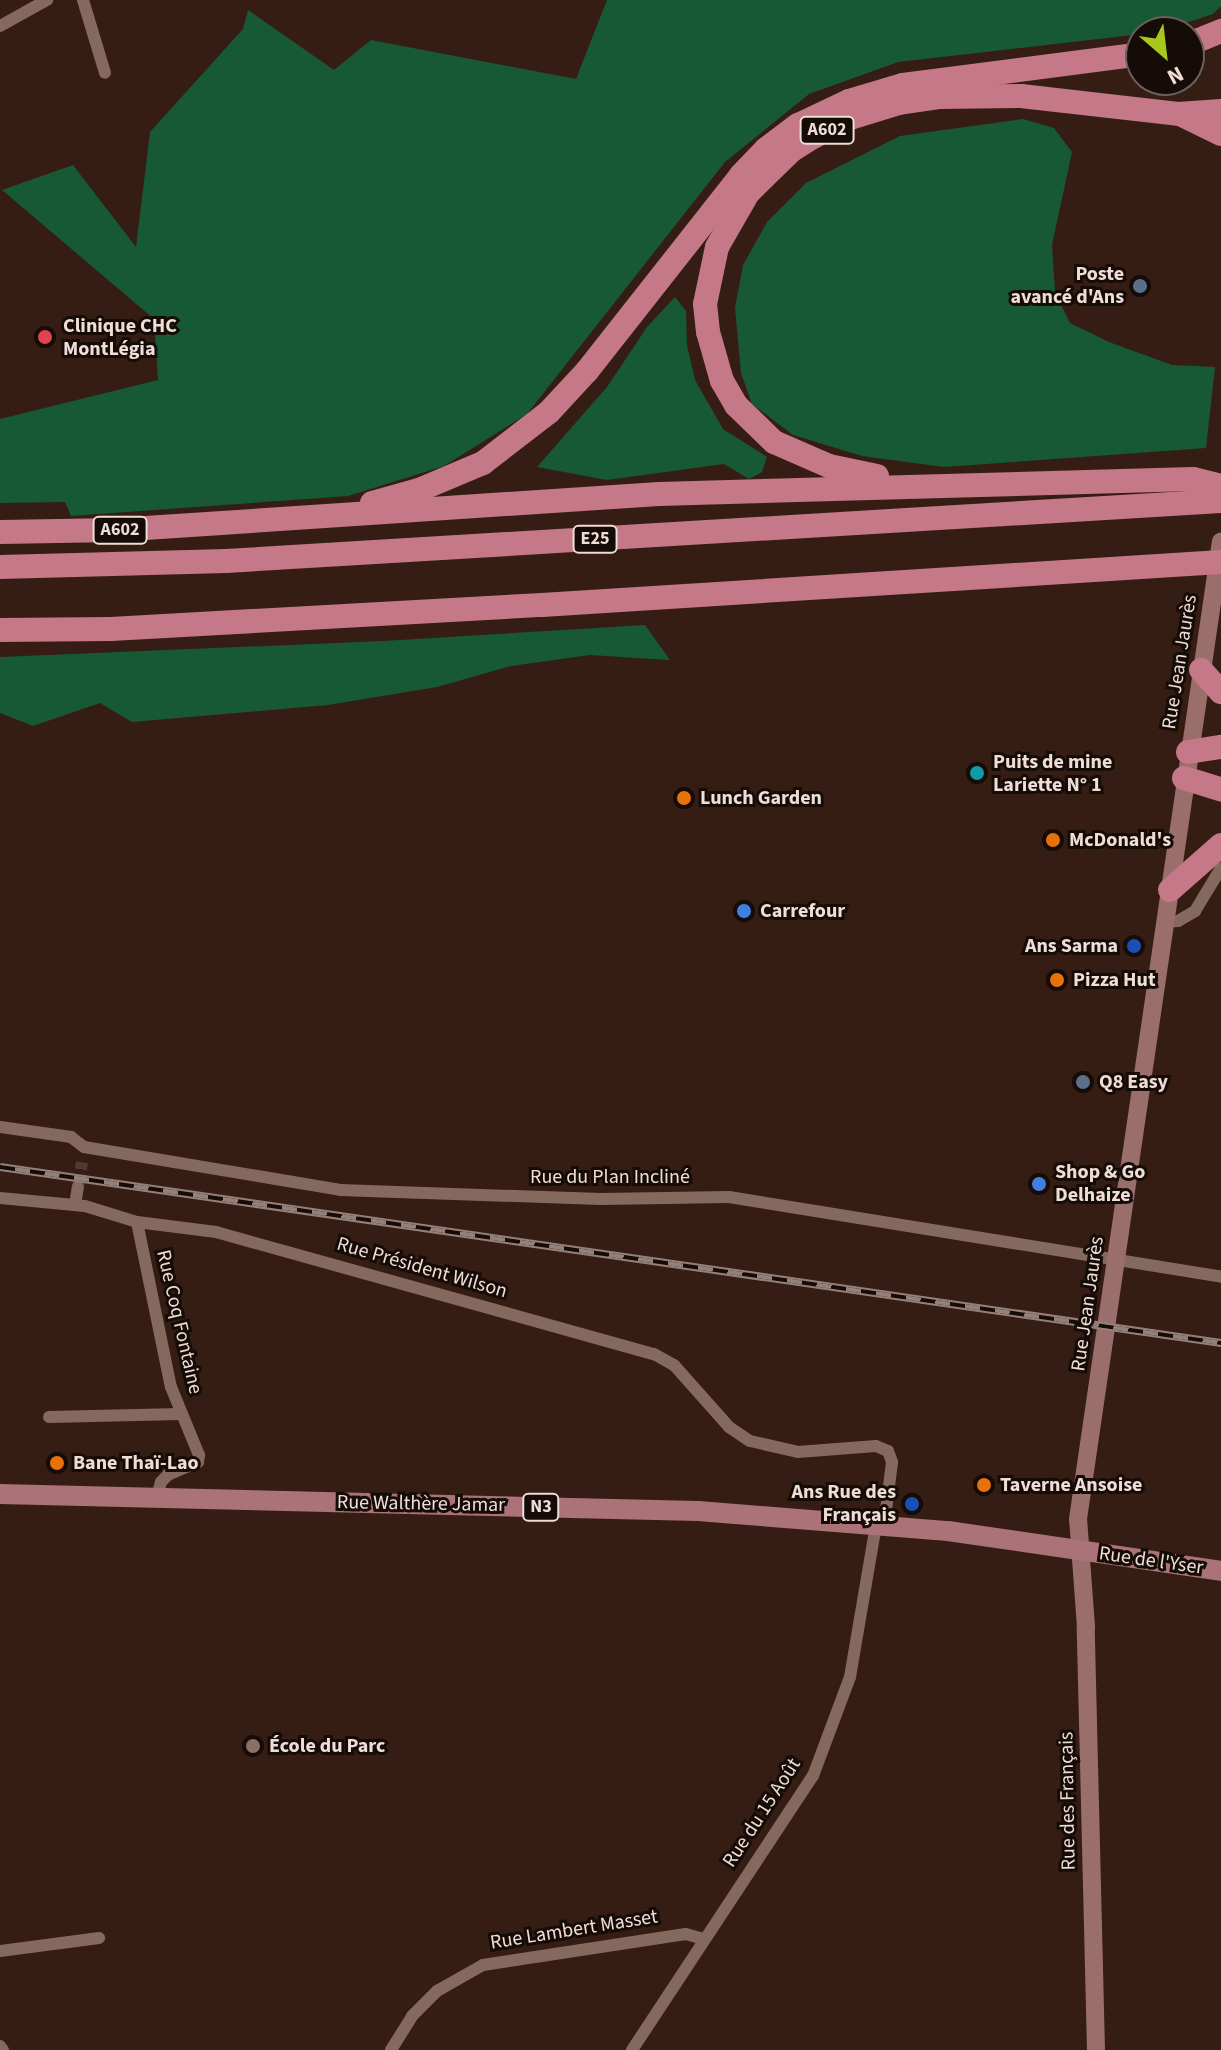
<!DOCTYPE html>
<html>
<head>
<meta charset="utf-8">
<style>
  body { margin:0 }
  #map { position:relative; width:1221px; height:2050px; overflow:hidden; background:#351d14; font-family:"Source Sans 3",sans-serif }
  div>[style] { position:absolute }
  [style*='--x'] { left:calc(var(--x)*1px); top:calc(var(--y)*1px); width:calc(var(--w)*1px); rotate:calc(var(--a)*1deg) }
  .green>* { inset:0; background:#175934 }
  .minor-tunnel>* { height:12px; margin-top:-6px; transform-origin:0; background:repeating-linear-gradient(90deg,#513a31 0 12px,transparent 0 18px) }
  .minor>* { height:12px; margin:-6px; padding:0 6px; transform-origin:6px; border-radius:6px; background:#86695e }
  .secondary>* { height:18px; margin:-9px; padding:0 9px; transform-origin:9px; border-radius:9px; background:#996e6b }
  .primary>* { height:20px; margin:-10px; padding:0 10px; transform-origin:10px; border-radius:10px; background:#ab7277 }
  .motorway>* { height:24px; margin:-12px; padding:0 12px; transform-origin:12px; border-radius:12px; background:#c47888 }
  .rail>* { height:8px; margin-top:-4px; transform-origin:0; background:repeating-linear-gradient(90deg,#150b07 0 15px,#958079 0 30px); box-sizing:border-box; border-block:2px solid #958079 }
  .dots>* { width:22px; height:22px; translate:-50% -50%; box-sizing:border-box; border:4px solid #150b07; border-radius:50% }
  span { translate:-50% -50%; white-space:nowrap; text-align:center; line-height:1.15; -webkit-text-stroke:6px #150b07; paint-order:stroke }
  .shield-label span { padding:2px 6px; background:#150b07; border:2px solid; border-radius:6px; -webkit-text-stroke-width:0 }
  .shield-label { font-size:18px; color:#efddd7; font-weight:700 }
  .poi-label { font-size:20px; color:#efddd7; font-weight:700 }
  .right { translate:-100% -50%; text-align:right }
  .left { translate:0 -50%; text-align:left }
  .street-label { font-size:20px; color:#efddd7 }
  .north { position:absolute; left:1125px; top:16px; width:80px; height:80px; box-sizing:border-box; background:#150b07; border:2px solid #6c5f5a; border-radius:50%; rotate:152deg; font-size:22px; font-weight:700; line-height:32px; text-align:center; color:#efddd7 }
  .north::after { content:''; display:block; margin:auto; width:28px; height:36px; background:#a9c71b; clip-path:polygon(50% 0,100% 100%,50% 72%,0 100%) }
</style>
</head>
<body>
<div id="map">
  <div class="green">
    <div style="clip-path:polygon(607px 0,1221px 0,1221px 6px,1213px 14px,1159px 32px,898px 62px,809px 94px,725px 162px,527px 414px,444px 466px,348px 496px,71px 516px,65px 502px,0 503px,0 419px,158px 380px,154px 319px,2px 190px,73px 165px,136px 247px,150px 132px,243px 29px,248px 10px,334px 70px,371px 40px,576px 79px)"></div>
    <div style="clip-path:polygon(1023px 119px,1054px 128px,1072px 152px,1052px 245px,1055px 293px,1070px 323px,1109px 342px,1172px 365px,1215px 367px,1206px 448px,944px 467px,862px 456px,793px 435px,752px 404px,741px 373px,735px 308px,743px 265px,767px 222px,806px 183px,900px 136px)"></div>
    <div style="clip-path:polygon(675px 297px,686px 311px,687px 345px,695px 380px,723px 429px,767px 457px,762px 472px,749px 479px,724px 464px,607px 480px,537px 467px,607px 387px,647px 327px)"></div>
    <div style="clip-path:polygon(645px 625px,670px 660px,590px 655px,511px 666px,437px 687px,328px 705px,132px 722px,100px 703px,33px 726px,0 713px,0 657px,383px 641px)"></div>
  </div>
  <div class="minor-tunnel">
    <div style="--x:78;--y:1187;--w:25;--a:-81"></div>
  </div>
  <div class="minor">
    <div style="--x:83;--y:0;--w:76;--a:73.2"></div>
    <div style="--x:0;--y:26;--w:54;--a:-29"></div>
    <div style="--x:1165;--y:922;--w:13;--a:-4"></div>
    <div style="--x:1178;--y:921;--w:20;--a:-30"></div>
    <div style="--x:1195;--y:911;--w:50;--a:-58.8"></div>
    <div style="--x:0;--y:1127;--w:72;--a:8"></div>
    <div style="--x:71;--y:1137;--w:16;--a:38"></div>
    <div style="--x:84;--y:1147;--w:260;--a:9.5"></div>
    <div style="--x:340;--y:1190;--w:261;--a:2"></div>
    <div style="--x:601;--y:1199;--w:128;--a:-0.9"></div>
    <div style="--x:729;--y:1197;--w:498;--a:9.2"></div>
    <div style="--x:0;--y:1198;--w:85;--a:5.4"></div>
    <div style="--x:85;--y:1206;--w:54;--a:17.1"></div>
    <div style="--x:137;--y:1222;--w:80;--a:7.2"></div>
    <div style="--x:216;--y:1232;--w:455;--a:15.6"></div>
    <div style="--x:654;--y:1354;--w:23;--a:29"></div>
    <div style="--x:674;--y:1365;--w:83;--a:48.4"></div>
    <div style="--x:729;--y:1427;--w:25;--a:34"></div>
    <div style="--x:750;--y:1441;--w:49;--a:12.9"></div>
    <div style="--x:798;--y:1452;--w:78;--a:-4.4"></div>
    <div style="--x:876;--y:1446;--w:13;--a:23"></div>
    <div style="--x:888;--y:1451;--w:12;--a:70"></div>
    <div style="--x:892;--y:1462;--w:64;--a:97.1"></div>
    <div style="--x:75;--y:1205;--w:18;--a:-81"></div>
    <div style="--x:137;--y:1222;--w:168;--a:78.4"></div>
    <div style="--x:171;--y:1387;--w:74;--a:67.6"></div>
    <div style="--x:199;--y:1455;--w:7;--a:98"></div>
    <div style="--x:198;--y:1462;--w:33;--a:157"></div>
    <div style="--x:168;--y:1475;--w:10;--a:135"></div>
    <div style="--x:161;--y:1482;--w:18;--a:106"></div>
    <div style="--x:49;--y:1417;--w:131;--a:-1.3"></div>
    <div style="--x:0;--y:1951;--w:100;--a:-7.5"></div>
    <div style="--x:0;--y:2046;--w:5;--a:53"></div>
    <div style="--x:391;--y:2050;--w:40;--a:-58"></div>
    <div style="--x:412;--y:2016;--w:35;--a:-45"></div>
    <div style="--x:437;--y:1991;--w:53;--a:-29.5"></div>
    <div style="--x:483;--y:1965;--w:205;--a:-8.7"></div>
    <div style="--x:686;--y:1934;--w:19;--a:16"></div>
    <div style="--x:632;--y:2050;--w:328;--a:-56.6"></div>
    <div style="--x:813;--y:1776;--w:106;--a:-69.5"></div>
    <div style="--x:850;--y:1677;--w:154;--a:-80.3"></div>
  </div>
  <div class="secondary">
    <div style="--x:1096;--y:2050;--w:423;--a:-91.4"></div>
    <div style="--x:1086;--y:1627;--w:108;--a:-94.2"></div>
    <div style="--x:1078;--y:1519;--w:988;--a:-81.68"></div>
  </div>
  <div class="primary">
    <div style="--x:0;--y:1494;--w:698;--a:1.4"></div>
    <div style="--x:698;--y:1511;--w:251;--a:4.6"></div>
    <div style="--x:948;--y:1531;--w:276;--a:8.3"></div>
  </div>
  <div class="motorway">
    <div style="--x:1189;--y:44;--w:35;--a:-22"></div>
    <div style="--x:1184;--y:116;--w:41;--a:25.9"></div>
    <div style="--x:877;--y:476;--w:49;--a:-168.2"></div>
    <div style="--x:829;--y:466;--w:60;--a:-156.4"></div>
    <div style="--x:774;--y:442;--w:53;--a:-135.8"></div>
    <div style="--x:736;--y:405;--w:28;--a:-120"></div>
    <div style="--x:722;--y:381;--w:51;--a:-105.9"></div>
    <div style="--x:708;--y:332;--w:28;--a:-96"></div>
    <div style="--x:705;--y:304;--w:58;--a:-78.1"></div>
    <div style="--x:717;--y:247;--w:62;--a:-60.1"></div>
    <div style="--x:748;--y:193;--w:62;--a:-44.3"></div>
    <div style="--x:792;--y:150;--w:25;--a:-32"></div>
    <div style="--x:813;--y:137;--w:42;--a:-27.2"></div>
    <div style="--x:850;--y:118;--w:51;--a:-17"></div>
    <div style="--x:899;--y:103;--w:40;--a:-8.5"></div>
    <div style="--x:939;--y:97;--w:82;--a:-0.7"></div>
    <div style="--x:1021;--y:96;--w:158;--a:6.5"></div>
    <div style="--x:1178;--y:114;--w:43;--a:-4"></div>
    <div style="--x:372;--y:503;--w:49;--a:-15.5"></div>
    <div style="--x:419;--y:490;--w:69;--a:-22.9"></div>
    <div style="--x:483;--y:463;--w:83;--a:-37.7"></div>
    <div style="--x:549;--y:412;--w:56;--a:-47.2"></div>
    <div style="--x:587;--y:371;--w:249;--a:-51.8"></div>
    <div style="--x:741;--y:175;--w:36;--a:-46"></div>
    <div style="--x:766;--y:149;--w:40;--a:-37"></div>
    <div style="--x:798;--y:125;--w:56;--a:-25.2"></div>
    <div style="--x:849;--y:101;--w:56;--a:-16.5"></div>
    <div style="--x:903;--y:85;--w:240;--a:-7.4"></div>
    <div style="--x:0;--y:532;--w:115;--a:-1"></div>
    <div style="--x:115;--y:530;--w:545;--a:-3.79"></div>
    <div style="--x:659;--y:494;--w:534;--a:-1.61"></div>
    <div style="--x:1193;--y:479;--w:29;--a:14"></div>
    <div style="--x:0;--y:567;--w:226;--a:-1.5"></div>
    <div style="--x:226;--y:561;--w:997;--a:-3.45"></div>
    <div style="--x:0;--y:630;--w:111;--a:-0.5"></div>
    <div style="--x:111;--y:629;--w:432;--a:-3.2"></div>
    <div style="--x:542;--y:605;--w:680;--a:-3.62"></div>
    <div style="--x:1201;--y:670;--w:30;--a:48"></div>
    <div style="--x:1188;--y:752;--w:33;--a:-9"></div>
    <div style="--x:1184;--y:778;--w:39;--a:17"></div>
    <div style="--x:1170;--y:890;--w:68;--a:-41.4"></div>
  </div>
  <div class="rail">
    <div style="--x:0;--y:1167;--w:1234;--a:8.2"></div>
  </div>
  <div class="dots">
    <div style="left:1140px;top:286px;background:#5c6f8a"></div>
    <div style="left:45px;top:337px;background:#e0444e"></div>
    <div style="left:977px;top:773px;background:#0f9aa8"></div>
    <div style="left:684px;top:798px;background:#e8710a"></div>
    <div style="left:1053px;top:840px;background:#e8710a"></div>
    <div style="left:744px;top:911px;background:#3f7fe0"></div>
    <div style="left:1134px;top:946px;background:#1a4fb4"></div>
    <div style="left:1057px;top:980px;background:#e8710a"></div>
    <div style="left:1083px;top:1082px;background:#5c6f8a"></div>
    <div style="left:1039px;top:1184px;background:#3f7fe0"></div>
    <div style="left:57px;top:1463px;background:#e8710a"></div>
    <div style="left:984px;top:1485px;background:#e8710a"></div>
    <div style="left:912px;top:1504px;background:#1a4fb4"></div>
    <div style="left:253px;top:1746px;background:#8d6e63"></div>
  </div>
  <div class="shield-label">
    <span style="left:827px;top:130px">A602</span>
    <span style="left:120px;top:530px">A602</span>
    <span style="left:595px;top:539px">E25</span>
    <span style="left:541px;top:1507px">N3</span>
  </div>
  <div class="poi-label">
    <span class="right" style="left:1124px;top:286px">Poste<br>avancé d'Ans</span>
    <span class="left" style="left:63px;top:338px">Clinique CHC<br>MontLégia</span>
    <span class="left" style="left:993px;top:774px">Puits de mine<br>Lariette N° 1</span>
    <span class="left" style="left:700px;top:798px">Lunch Garden</span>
    <span class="left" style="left:1069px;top:840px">McDonald's</span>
    <span class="left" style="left:760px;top:911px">Carrefour</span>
    <span class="right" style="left:1118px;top:946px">Ans Sarma</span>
    <span class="left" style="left:1073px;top:980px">Pizza Hut</span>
    <span class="left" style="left:1099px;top:1082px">Q8 Easy</span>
    <span class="left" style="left:1055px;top:1184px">Shop &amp; Go<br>Delhaize</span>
    <span class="left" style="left:73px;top:1463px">Bane Thaï-Lao</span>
    <span class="left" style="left:1000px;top:1485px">Taverne Ansoise</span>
    <span class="right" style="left:896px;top:1504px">Ans Rue des<br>Français</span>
    <span class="left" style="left:269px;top:1746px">École du Parc</span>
  </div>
  <div class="street-label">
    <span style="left:1180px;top:662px;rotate:-81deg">Rue Jean Jaurès</span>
    <span style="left:610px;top:1177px">Rue du Plan Incliné</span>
    <span style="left:422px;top:1268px;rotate:16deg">Rue Président Wilson</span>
    <span style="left:1088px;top:1304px;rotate:-82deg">Rue Jean Jaurès</span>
    <span style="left:179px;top:1322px;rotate:77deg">Rue Coq Fontaine</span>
    <span style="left:421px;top:1504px;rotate:1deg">Rue Walthère Jamar</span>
    <span style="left:1151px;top:1561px;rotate:8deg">Rue de l'Yser</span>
    <span style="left:1068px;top:1801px;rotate:-91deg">Rue des Français</span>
    <span style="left:762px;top:1813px;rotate:-57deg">Rue du 15 Août</span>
    <span style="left:574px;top:1930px;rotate:-9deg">Rue Lambert Masset</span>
  </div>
  <div class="north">N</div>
</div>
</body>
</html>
